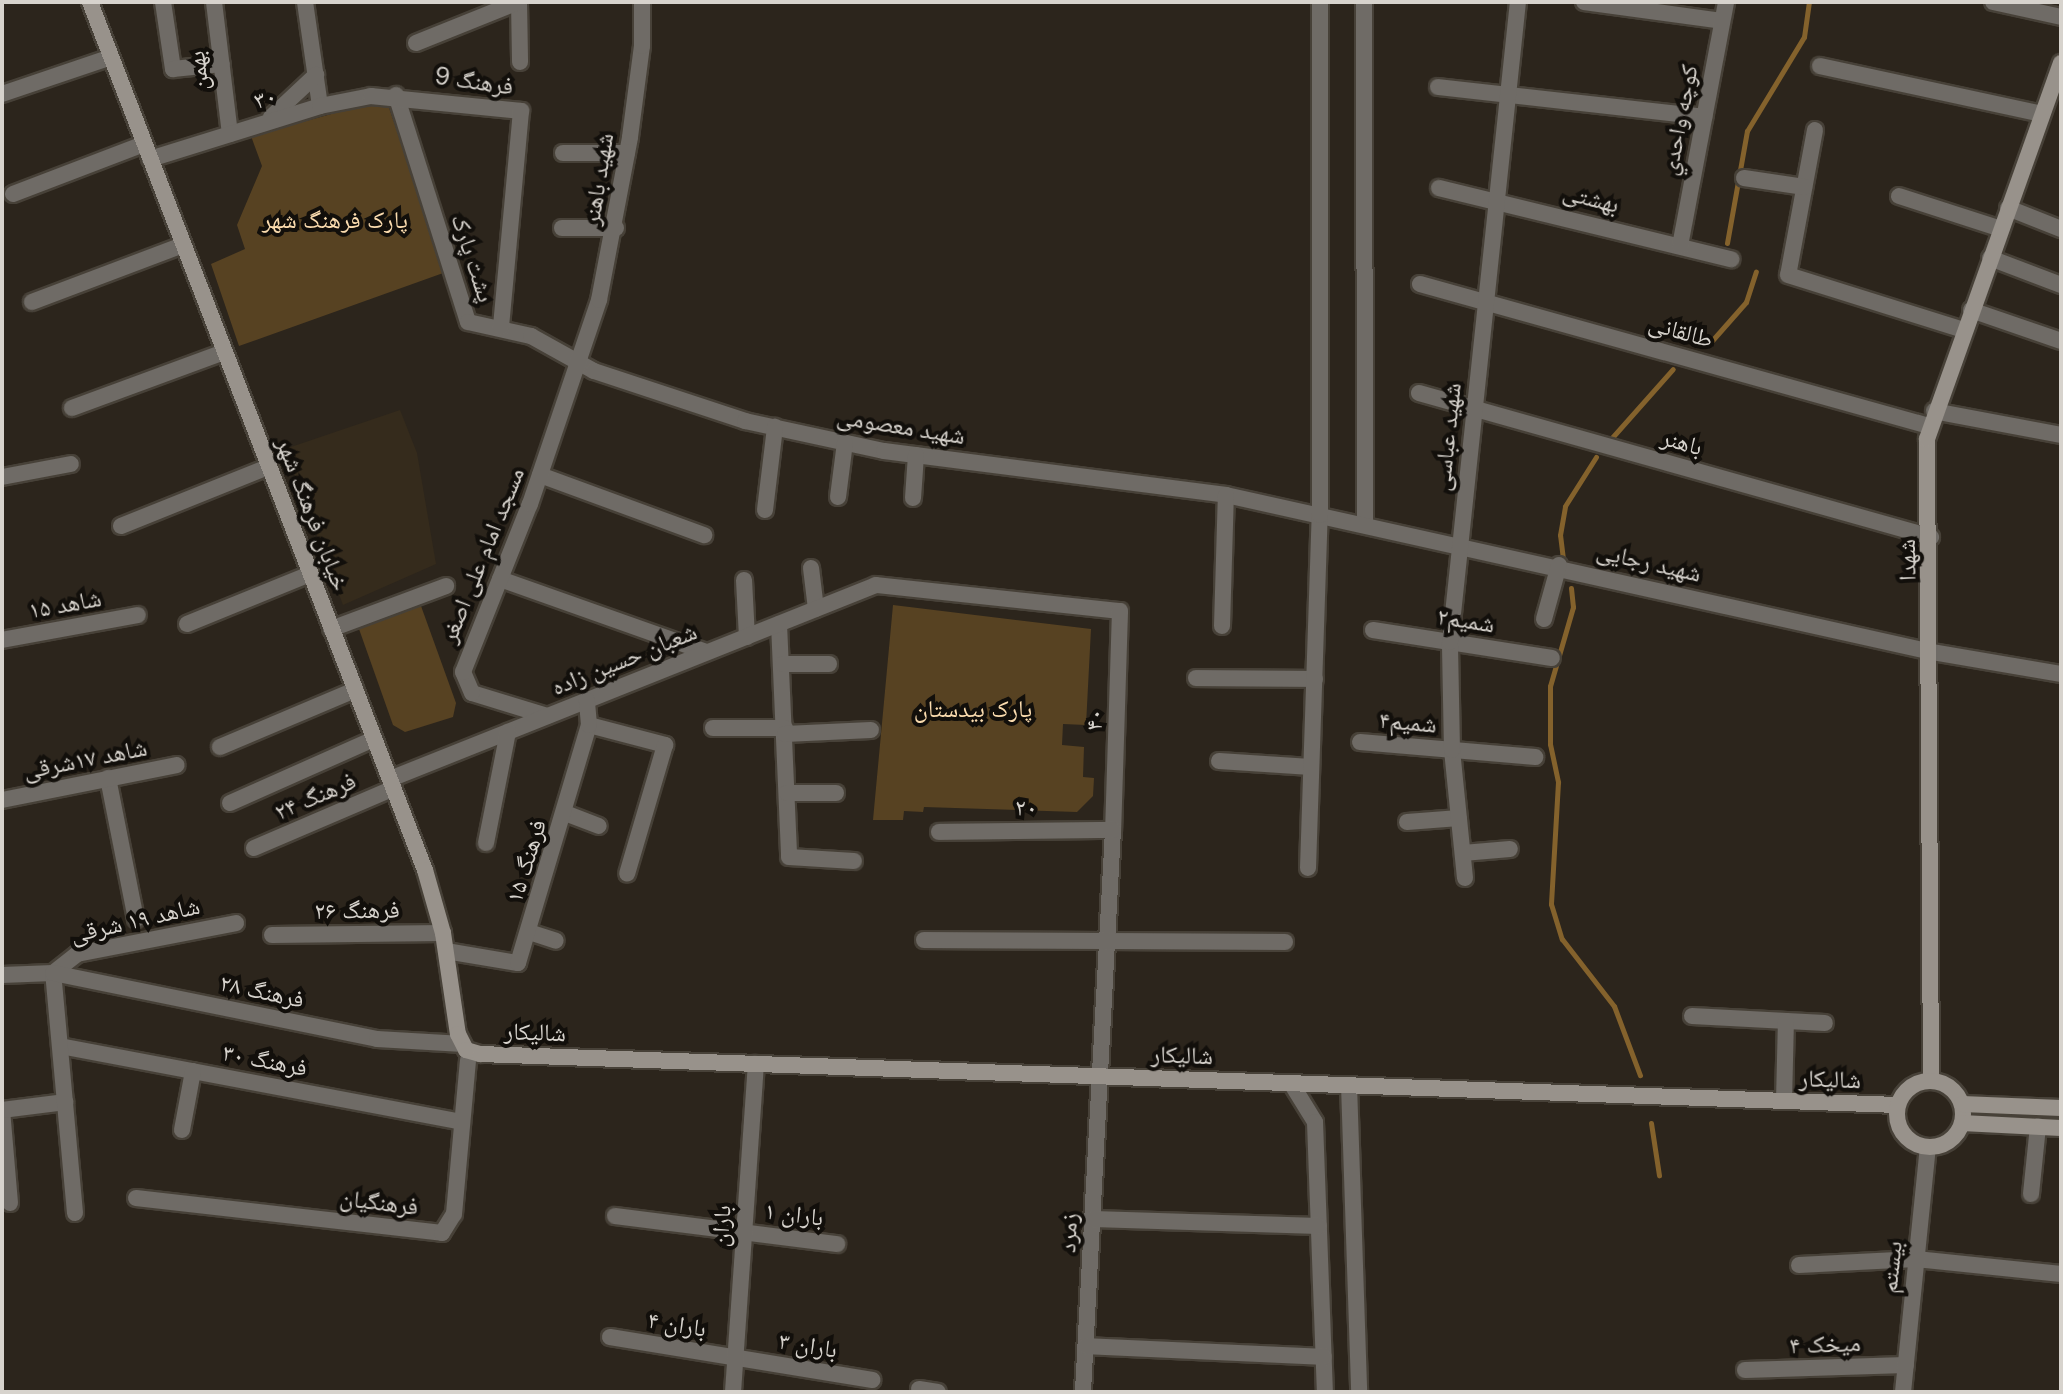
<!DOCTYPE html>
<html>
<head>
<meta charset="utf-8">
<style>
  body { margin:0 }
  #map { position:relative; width:2063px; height:1394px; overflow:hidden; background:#2c251c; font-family:"DM Sans","Noto Naskh Arabic",sans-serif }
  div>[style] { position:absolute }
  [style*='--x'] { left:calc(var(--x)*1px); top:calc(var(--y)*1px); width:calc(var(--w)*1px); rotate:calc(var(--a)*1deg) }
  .built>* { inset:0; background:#352b1c }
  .green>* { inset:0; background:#574222 }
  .stream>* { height:5px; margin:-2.5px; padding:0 2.5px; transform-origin:2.5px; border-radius:2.5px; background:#84622c }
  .roads { filter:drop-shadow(2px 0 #474138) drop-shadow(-2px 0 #474138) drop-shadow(0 2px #474138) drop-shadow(0 -2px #474138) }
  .minor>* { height:16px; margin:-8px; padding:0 8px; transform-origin:8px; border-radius:8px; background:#6f6b66 }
  .secondary>* { height:16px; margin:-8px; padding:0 8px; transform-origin:8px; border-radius:8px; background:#98928b }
  .secondary>.ring { margin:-8px; padding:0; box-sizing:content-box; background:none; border:16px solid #98928b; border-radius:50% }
  span { translate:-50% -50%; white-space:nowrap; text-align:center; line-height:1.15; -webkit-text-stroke:8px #120f0b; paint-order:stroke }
  .street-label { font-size:24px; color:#d7d3cd }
  .park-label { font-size:24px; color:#fbdcaf }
  .frame { position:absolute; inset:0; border:4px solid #d7d3cd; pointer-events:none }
</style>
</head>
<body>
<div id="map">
  <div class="built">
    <div style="clip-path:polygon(400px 410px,417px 453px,436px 564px,343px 605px,285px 449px)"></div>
  </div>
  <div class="green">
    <div style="clip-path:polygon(386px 99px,446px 272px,239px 346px,211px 264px,245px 249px,237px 225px,262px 166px,251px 136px)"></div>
    <div style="clip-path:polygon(893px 605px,1091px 629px,1086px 725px,1063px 724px,1062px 745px,1084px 747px,1083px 777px,1094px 778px,1093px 796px,1077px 812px,924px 807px,923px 812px,904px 811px,903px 820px,873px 820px)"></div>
    <div style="clip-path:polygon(421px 606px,456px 703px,453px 717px,405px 732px,393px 725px,359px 629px,386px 612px)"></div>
  </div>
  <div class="stream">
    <div style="--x:1727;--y:243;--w:114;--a:-79.9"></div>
    <div style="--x:1747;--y:131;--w:110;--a:-58.8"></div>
    <div style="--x:1804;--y:37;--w:35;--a:-82"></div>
    <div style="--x:1709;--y:344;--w:56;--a:-48.6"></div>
    <div style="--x:1746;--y:302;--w:32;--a:-72"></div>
    <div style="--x:1609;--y:441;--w:96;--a:-48.4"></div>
    <div style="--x:1563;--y:559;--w:24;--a:-97"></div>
    <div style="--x:1560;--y:535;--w:29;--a:-80"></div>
    <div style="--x:1565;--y:506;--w:58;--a:-57.7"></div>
    <div style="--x:1571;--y:588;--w:19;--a:84"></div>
    <div style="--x:1573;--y:607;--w:82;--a:106.2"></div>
    <div style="--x:1550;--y:686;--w:58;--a:90"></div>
    <div style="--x:1550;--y:744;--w:39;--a:78"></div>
    <div style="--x:1558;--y:782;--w:122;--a:93.3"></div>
    <div style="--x:1551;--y:904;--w:37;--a:73"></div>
    <div style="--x:1562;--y:939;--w:85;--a:52.2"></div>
    <div style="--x:1614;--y:1006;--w:74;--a:69.4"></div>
    <div style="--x:1651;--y:1123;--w:53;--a:81.3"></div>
  </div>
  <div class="roads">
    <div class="minor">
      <div style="--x:163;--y:2;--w:68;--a:81.5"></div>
      <div style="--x:173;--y:69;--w:49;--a:-5.8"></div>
      <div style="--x:214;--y:2;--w:133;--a:83.1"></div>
      <div style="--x:305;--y:2;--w:105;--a:81.8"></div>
      <div style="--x:519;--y:2;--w:60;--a:89"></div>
      <div style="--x:1364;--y:2;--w:523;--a:89.89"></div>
      <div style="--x:1584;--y:2;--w:139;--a:7.8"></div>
      <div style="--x:1993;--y:2;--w:70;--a:12.4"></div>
      <div style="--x:416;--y:43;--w:110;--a:-21.9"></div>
      <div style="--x:1820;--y:66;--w:227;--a:12.2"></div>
      <div style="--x:1438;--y:87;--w:268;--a:6.4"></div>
      <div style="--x:2;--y:94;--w:115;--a:-18.7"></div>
      <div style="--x:396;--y:95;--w:238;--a:72.4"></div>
      <div style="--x:468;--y:322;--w:65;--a:12.5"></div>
      <div style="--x:531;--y:336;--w:72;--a:29.1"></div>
      <div style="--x:594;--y:371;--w:159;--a:18.3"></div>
      <div style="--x:745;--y:421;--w:142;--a:12.2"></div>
      <div style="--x:884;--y:451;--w:345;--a:7.3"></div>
      <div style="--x:1226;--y:495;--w:723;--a:12.54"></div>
      <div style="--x:1932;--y:652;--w:131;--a:9.7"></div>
      <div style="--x:271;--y:117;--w:62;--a:-43"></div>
      <div style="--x:1815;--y:130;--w:147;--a:100.5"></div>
      <div style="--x:1788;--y:275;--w:184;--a:17.4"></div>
      <div style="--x:563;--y:153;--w:64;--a:0"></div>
      <div style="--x:150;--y:159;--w:178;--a:-17.3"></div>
      <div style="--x:320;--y:106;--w:52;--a:-11.1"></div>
      <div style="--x:371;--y:96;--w:151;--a:5.7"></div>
      <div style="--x:521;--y:111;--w:217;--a:95.3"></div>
      <div style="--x:1744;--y:178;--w:61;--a:8.5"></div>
      <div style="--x:1439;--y:188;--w:301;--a:13.7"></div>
      <div style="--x:13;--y:194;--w:140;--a:-20.9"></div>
      <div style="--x:1899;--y:196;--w:107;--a:17.9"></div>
      <div style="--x:2008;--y:208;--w:57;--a:21.6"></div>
      <div style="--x:562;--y:228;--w:54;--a:0"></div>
      <div style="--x:1680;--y:246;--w:248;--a:-79.3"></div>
      <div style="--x:1990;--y:258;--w:76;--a:20.8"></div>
      <div style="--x:1420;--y:284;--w:528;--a:15.59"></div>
      <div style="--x:32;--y:302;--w:161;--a:-20.7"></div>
      <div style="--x:1971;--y:310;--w:95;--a:19"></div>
      <div style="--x:1419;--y:393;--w:532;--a:15.71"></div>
      <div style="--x:72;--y:408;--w:162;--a:-20.2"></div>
      <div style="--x:1934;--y:411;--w:129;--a:10.7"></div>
      <div style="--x:540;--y:475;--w:175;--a:20.1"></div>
      <div style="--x:2;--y:477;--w:70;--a:-10.7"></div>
      <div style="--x:838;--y:497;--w:55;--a:-82.7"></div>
      <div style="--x:913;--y:498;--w:43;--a:-86"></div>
      <div style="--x:765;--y:510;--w:84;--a:-83.1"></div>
      <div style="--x:121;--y:526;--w:158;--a:-21.9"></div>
      <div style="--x:811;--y:568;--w:41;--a:83"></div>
      <div style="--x:500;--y:579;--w:219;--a:19.5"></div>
      <div style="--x:744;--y:580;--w:57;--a:87"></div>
      <div style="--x:1544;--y:619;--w:56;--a:-74.5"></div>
      <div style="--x:187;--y:624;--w:133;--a:-22.1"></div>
      <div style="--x:779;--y:624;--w:233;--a:87.5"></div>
      <div style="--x:789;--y:857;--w:65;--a:3.5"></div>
      <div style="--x:1222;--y:626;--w:131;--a:-88.3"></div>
      <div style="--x:331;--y:629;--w:123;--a:-20.5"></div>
      <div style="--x:1373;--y:630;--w:181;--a:8.9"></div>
      <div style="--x:2;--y:640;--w:138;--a:-10.4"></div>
      <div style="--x:783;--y:664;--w:46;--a:0"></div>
      <div style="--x:1196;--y:678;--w:119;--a:0.5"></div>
      <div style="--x:547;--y:716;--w:78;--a:-163"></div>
      <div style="--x:472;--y:693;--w:23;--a:-113"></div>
      <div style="--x:463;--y:672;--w:181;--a:-68.3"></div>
      <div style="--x:530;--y:504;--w:215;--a:-71.3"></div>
      <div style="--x:599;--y:300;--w:166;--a:-79.2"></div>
      <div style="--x:630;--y:137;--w:92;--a:-82.5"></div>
      <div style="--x:642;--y:46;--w:44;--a:-90"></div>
      <div style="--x:589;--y:725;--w:79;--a:14.7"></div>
      <div style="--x:665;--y:745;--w:134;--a:106.4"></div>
      <div style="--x:713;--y:728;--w:72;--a:0"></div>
      <div style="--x:785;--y:734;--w:86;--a:-2.7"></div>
      <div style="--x:1360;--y:742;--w:176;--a:4.9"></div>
      <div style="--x:220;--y:747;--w:147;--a:-22.9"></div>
      <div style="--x:1219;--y:761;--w:92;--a:3.7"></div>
      <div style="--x:108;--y:778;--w:144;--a:78.8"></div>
      <div style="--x:390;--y:779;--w:523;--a:-21.76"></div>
      <div style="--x:876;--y:585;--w:245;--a:6.1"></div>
      <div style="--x:1120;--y:611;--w:219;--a:91.8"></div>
      <div style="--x:1113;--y:830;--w:563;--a:93.06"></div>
      <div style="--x:787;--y:793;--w:49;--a:0"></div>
      <div style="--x:2;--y:800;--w:178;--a:-11.3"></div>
      <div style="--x:230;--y:803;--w:158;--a:-24"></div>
      <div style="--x:565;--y:813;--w:36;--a:21"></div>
      <div style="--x:1407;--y:822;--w:52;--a:-4.4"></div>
      <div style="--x:939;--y:832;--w:174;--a:-0.7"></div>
      <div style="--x:486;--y:843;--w:113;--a:-78.8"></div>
      <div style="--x:254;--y:848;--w:152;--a:-23.2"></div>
      <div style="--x:1463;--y:853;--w:47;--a:-4.9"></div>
      <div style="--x:1308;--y:868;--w:353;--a:-88.1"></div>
      <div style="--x:1320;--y:515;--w:513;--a:-90"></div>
      <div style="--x:1465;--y:878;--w:129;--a:-95.8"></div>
      <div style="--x:1452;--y:750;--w:108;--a:-91.1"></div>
      <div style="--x:1450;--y:642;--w:644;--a:-83.94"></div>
      <div style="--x:529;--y:932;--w:28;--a:18"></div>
      <div style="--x:272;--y:935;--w:171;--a:-0.7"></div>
      <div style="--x:924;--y:940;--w:361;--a:0.3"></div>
      <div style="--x:446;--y:951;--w:73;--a:9.5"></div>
      <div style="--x:518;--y:963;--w:248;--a:-73.4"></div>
      <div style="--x:589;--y:725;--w:25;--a:-95"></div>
      <div style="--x:2;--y:975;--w:51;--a:-2.2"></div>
      <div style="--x:53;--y:973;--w:31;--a:-38"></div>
      <div style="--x:77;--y:954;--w:162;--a:-11"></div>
      <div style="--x:1692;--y:1016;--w:133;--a:3"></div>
      <div style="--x:60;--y:1046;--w:408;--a:10.7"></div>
      <div style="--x:1291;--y:1083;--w:46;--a:58.4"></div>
      <div style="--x:1315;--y:1122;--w:270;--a:87.9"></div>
      <div style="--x:1349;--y:1085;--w:307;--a:88.1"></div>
      <div style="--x:1784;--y:1101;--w:80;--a:-88.6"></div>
      <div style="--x:182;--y:1130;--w:60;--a:-79.4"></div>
      <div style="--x:2031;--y:1194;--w:68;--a:-84.1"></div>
      <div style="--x:136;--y:1198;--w:308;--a:6.5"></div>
      <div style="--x:442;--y:1233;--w:22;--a:-58"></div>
      <div style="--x:454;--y:1214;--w:154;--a:-84.8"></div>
      <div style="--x:10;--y:1203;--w:93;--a:-94.9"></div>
      <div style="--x:2;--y:1110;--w:64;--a:-7.2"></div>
      <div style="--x:75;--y:1213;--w:241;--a:-95.2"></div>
      <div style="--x:53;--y:973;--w:331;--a:11.5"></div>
      <div style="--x:377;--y:1039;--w:86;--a:3.3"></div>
      <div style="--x:615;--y:1216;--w:224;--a:7.2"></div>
      <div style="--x:1093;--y:1219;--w:226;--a:1.8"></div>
      <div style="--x:1799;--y:1265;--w:117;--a:-2.9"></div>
      <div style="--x:1916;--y:1259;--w:146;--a:5.9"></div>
      <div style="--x:610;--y:1337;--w:266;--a:9.3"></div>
      <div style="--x:1086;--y:1346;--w:238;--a:2.6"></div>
      <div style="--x:1745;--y:1370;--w:161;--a:-1.8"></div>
      <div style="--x:919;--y:1389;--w:19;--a:9"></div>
      <div style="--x:733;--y:1392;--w:329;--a:-86"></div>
      <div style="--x:1903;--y:1392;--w:246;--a:-84.2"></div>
    </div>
    <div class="secondary">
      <div style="--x:90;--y:2;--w:930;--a:68.9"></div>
      <div style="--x:425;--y:870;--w:66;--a:74.1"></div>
      <div style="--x:443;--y:933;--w:102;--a:81.6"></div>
      <div style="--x:458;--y:1034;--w:18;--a:63"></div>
      <div style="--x:466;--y:1050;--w:15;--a:16"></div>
      <div style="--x:480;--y:1054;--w:1418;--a:2.06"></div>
      <div style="--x:1931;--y:1080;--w:641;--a:-90.36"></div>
      <div style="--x:1927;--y:439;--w:399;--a:-70.4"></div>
      <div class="ring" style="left:1897px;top:1081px;width:50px;height:50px"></div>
      <div style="--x:1962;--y:1104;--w:99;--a:2.3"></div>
      <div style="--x:1962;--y:1123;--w:99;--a:2.9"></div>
    </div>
  </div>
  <div class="street-label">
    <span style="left:198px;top:71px;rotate:-97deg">بهمن</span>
    <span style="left:474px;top:81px;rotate:8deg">فرهنگ 9</span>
    <span style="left:265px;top:98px;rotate:-18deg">۳۰</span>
    <span style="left:1679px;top:120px;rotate:-79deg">كوچه واحدي</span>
    <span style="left:598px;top:179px;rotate:-81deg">شهید باهنر</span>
    <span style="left:1591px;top:198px;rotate:14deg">بهشتی</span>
    <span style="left:473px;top:258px;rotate:72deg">پشت پارک</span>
    <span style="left:1681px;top:331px;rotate:16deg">طالقانی</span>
    <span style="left:901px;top:426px;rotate:9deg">شهید معصومی</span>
    <span style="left:1447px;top:437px;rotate:-84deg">شهید عباسی</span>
    <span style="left:1682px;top:442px;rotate:16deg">باهنر</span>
    <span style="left:313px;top:514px;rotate:69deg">خیابان فرهنگ شهر</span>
    <span style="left:482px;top:555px;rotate:-68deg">مسجد امام علی اصغر</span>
    <span style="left:1907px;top:560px;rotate:-91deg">شهدا</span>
    <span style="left:1649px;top:562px;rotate:13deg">شهید رجایی</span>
    <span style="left:65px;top:604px;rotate:-10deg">شاهد ۱۵</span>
    <span style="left:1466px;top:620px;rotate:9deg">شمیم۲</span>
    <span style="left:624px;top:659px;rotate:-22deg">شعبان حسین زاده</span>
    <span style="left:1094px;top:720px;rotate:-87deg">۴۰</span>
    <span style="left:1408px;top:722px;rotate:5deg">شمیم۴</span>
    <span style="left:85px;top:759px;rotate:-11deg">شاهد ۱۷شرقی</span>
    <span style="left:315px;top:796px;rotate:-23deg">فرهنگ ۲۴</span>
    <span style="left:1026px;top:807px;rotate:-1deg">۲۰</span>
    <span style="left:526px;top:861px;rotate:-73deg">فرهنگ ۱۵</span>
    <span style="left:357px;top:910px;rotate:-1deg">فرهنگ ۲۶</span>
    <span style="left:135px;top:920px;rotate:-13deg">شاهد ۱۹ شرقی</span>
    <span style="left:262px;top:991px;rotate:12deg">فرهنگ ۲۸</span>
    <span style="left:535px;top:1032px;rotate:2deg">شالیکار</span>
    <span style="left:1182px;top:1055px;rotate:2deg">شالیکار</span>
    <span style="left:265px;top:1060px;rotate:11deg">فرهنگ ۳۰</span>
    <span style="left:1830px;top:1079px;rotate:2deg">شالیکار</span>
    <span style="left:379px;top:1202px;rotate:7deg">فرهنگیان</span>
    <span style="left:794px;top:1214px;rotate:7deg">باران ۱</span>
    <span style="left:721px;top:1226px;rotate:-86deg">باران</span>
    <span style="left:1068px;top:1233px;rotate:-87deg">زمرد</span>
    <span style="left:1891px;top:1267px;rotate:-84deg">بیستم</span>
    <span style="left:677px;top:1324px;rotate:9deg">باران ۴</span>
    <span style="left:1825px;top:1344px;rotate:-2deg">میخک ۴</span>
    <span style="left:808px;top:1345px;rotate:9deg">باران ۳</span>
  </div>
  <div class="park-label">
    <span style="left:335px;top:220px">پارک فرهنگ شهر</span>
    <span style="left:973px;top:709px">پارک بیدستان</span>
  </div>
  <div class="frame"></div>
</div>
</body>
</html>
